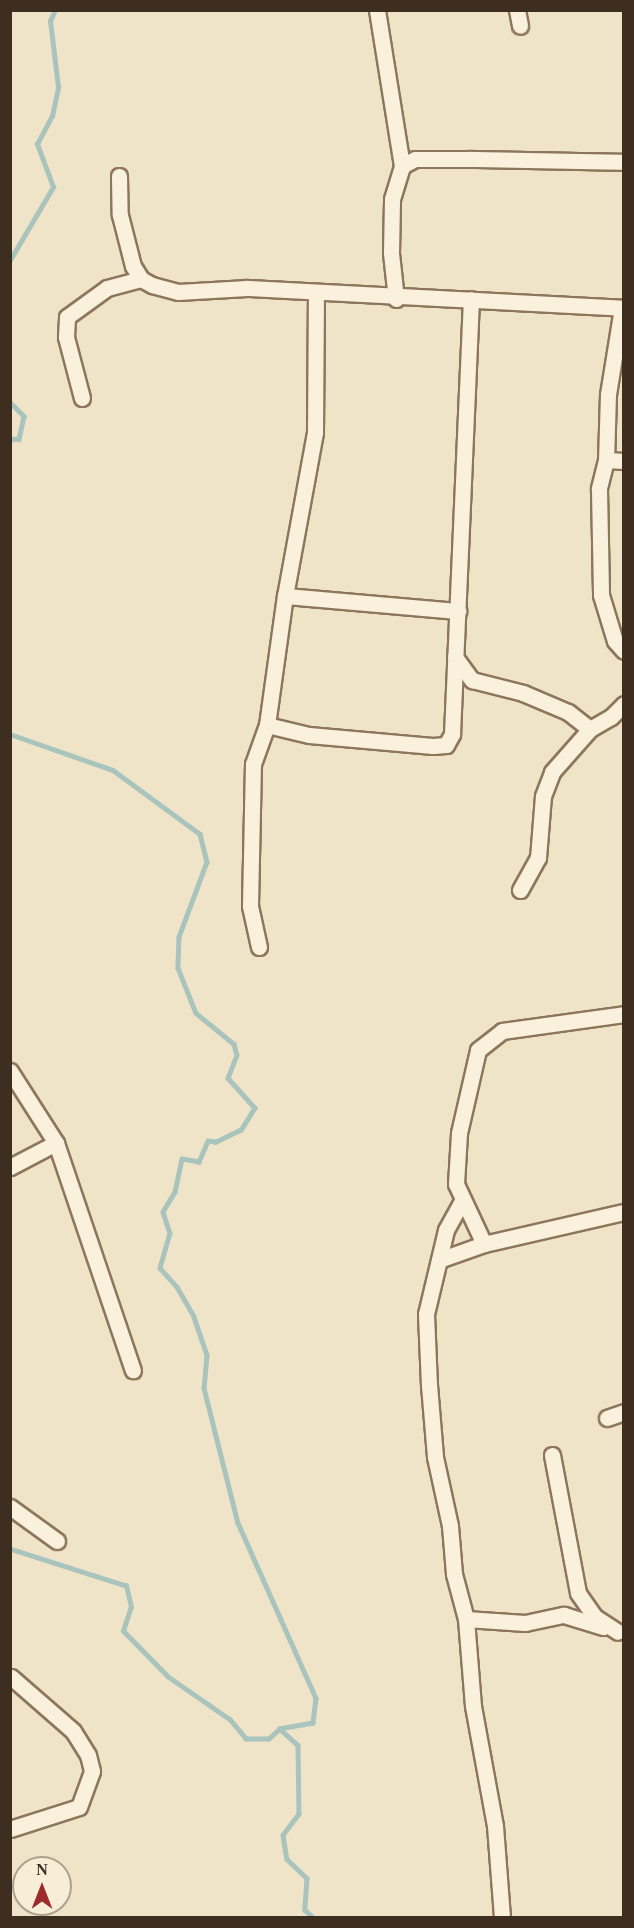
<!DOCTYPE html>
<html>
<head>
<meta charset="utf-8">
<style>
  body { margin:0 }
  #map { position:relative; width:634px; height:1928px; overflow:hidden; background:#f0e4c8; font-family:"Times New Roman",serif }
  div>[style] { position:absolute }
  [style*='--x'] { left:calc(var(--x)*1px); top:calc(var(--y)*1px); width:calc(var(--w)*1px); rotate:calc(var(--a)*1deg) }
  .stream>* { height:4.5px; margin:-2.25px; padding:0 2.25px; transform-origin:2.25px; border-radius:2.25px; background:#a9c4bc }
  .roads { filter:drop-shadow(2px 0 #8d765c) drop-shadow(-2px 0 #8d765c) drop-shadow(0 2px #8d765c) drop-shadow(0 -2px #8d765c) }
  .minor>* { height:15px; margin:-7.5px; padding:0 7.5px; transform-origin:7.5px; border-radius:7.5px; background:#faf1dc }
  span { translate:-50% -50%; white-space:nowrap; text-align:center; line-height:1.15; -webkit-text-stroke:4.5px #f7eed8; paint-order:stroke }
  .frame { position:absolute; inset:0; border:12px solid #3d2e20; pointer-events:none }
  .north { position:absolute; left:12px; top:1856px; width:60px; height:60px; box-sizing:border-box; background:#f7eed8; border:2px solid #ada18e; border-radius:50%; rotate:0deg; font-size:16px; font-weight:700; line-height:24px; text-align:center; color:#3d2e20 }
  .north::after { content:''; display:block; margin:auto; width:21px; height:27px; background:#9e2a2b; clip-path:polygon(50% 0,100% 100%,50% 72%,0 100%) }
</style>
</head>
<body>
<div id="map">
  <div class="stream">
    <div style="--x:10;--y:260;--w:85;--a:-59.5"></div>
    <div style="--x:53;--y:187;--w:46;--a:-110.4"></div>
    <div style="--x:37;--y:144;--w:32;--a:-62"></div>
    <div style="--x:52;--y:116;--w:30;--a:-78"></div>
    <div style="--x:58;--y:87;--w:66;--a:-96.9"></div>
    <div style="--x:50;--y:21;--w:12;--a:-66"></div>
    <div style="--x:10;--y:402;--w:20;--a:45"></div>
    <div style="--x:24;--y:416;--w:24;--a:102"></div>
    <div style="--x:19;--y:439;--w:9;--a:174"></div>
    <div style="--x:10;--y:734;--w:109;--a:19.3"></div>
    <div style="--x:113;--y:770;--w:108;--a:36.3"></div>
    <div style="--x:200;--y:834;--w:29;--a:76"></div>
    <div style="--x:207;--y:862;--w:80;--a:110.5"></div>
    <div style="--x:179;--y:937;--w:31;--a:92"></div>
    <div style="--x:178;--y:968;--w:48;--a:68.2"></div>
    <div style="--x:196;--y:1013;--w:49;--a:39.2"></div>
    <div style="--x:234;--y:1044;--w:11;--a:75"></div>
    <div style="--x:237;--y:1055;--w:25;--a:111"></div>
    <div style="--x:228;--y:1078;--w:40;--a:48"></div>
    <div style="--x:255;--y:1108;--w:26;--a:122"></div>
    <div style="--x:241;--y:1130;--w:28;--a:154"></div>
    <div style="--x:216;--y:1142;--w:8;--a:-173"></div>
    <div style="--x:208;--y:1141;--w:23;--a:113"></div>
    <div style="--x:199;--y:1162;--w:17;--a:-170"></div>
    <div style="--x:182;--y:1159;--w:34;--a:102"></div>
    <div style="--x:175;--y:1192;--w:23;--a:121"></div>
    <div style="--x:163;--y:1212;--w:22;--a:72"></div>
    <div style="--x:170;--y:1233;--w:36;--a:106"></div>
    <div style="--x:160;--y:1268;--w:25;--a:48"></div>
    <div style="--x:177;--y:1287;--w:34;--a:60"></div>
    <div style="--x:194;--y:1317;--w:40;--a:71.1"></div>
    <div style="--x:207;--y:1355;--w:33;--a:95"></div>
    <div style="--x:204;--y:1388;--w:139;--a:75.9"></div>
    <div style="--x:238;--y:1523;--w:192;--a:66"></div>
    <div style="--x:316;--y:1698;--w:25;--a:97"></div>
    <div style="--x:313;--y:1723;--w:34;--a:170"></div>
    <div style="--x:280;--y:1729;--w:15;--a:138"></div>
    <div style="--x:269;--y:1739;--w:23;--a:180"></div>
    <div style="--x:246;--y:1739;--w:25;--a:-130"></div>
    <div style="--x:230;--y:1720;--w:75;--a:-145.3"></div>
    <div style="--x:168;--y:1677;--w:64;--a:-134.4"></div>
    <div style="--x:123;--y:1631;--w:25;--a:-72"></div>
    <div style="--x:131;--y:1607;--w:22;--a:-103"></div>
    <div style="--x:126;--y:1586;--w:122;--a:-162.3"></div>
    <div style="--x:280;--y:1729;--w:24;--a:42"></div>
    <div style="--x:298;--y:1745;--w:69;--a:89.2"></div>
    <div style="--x:299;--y:1814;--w:26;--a:127"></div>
    <div style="--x:283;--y:1835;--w:24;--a:81"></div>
    <div style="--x:287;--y:1859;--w:28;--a:44"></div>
    <div style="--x:307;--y:1878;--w:32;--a:94"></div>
    <div style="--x:305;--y:1910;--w:12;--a:42"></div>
  </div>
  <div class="roads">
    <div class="minor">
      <div style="--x:377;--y:10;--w:158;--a:80.9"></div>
      <div style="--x:517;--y:10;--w:16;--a:79"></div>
      <div style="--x:119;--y:176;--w:39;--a:89"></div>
      <div style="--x:120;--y:215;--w:53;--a:75.7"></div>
      <div style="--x:133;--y:266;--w:15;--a:58"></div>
      <div style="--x:141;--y:279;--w:13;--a:29"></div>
      <div style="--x:152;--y:285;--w:27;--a:15"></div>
      <div style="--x:178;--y:292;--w:69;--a:-3.3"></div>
      <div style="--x:247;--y:288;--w:378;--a:3"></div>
      <div style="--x:396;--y:299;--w:46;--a:-96.2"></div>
      <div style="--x:391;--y:253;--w:54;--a:-88.9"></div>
      <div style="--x:392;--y:199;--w:34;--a:-73"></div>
      <div style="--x:402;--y:166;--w:15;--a:-28"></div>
      <div style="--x:415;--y:159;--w:55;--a:0"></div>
      <div style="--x:470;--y:159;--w:154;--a:1.1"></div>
      <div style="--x:622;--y:308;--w:87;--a:99.2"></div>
      <div style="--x:608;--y:394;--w:66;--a:91.7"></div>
      <div style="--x:606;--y:460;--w:30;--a:104"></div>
      <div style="--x:599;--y:489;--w:106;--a:88.9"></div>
      <div style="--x:601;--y:595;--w:48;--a:73.1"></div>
      <div style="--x:615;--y:641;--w:13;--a:48"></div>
      <div style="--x:82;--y:398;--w:63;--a:-104.7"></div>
      <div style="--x:66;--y:337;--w:20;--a:-87"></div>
      <div style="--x:67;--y:317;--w:49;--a:-35.9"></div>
      <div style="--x:107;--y:288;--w:35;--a:-15"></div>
      <div style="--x:606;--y:460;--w:18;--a:3"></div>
      <div style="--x:285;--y:596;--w:174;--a:5"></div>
      <div style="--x:455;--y:657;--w:29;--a:54"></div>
      <div style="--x:472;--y:680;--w:53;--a:14.3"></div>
      <div style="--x:523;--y:693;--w:49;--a:22.9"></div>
      <div style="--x:568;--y:712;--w:28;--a:38"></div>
      <div style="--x:267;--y:725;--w:43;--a:13.4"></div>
      <div style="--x:309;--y:735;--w:124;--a:5.1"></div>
      <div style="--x:433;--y:746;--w:13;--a:-4"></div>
      <div style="--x:446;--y:745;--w:13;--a:-61"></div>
      <div style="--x:452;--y:734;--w:435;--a:-87.5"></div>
      <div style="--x:520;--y:890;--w:37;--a:-61"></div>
      <div style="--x:538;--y:858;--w:62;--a:-85.4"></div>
      <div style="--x:543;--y:796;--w:26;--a:-69"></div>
      <div style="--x:552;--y:772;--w:57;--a:-48.5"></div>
      <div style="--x:590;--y:729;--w:24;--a:-30"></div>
      <div style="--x:611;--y:717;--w:18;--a:-45"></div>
      <div style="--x:259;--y:947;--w:42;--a:-102.4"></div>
      <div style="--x:250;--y:906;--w:142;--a:-88.8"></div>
      <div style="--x:253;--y:764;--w:41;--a:-70.3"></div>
      <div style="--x:267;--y:725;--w:130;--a:-82.1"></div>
      <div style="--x:285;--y:596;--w:166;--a:-79.6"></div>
      <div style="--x:315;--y:433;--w:140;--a:-89.6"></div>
      <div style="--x:10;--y:1071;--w:85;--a:57.4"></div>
      <div style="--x:56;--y:1143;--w:240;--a:71.3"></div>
      <div style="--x:10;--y:1167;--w:52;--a:-27.6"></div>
      <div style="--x:462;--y:1201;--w:33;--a:119"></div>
      <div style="--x:446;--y:1230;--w:86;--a:103.4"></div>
      <div style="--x:426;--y:1314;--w:71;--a:87.6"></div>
      <div style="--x:429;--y:1385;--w:72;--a:85.2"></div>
      <div style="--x:435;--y:1457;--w:71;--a:77.7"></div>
      <div style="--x:450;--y:1526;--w:48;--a:85.2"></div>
      <div style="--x:454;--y:1574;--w:47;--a:75.1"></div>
      <div style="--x:466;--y:1619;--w:87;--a:85.4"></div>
      <div style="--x:473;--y:1706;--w:122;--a:79.6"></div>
      <div style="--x:495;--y:1826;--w:92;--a:85.6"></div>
      <div style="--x:484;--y:1244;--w:66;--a:-115"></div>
      <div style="--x:456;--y:1184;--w:51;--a:-86.6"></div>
      <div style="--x:459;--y:1133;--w:85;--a:-77.1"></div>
      <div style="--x:478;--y:1050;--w:31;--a:-38"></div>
      <div style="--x:502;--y:1031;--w:123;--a:-7.9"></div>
      <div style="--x:439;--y:1260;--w:48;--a:-19.6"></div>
      <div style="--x:484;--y:1244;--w:144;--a:-12.9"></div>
      <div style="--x:607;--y:1418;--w:18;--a:-19"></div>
      <div style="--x:552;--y:1455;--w:140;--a:79.3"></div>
      <div style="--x:578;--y:1593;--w:29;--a:55"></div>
      <div style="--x:595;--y:1617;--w:27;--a:33"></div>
      <div style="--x:10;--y:1507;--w:58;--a:35.9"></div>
      <div style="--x:466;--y:1619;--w:59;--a:3.9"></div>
      <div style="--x:525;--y:1623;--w:40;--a:-12"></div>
      <div style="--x:564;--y:1615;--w:41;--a:17.1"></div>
      <div style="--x:10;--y:1829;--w:72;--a:-17.7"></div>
      <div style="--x:79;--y:1807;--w:38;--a:-70"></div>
      <div style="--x:92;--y:1771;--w:16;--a:-104"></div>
      <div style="--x:88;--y:1755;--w:28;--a:-122"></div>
      <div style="--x:73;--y:1731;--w:82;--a:-138.9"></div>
    </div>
  </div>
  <div class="frame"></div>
  <div class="north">N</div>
</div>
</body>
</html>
